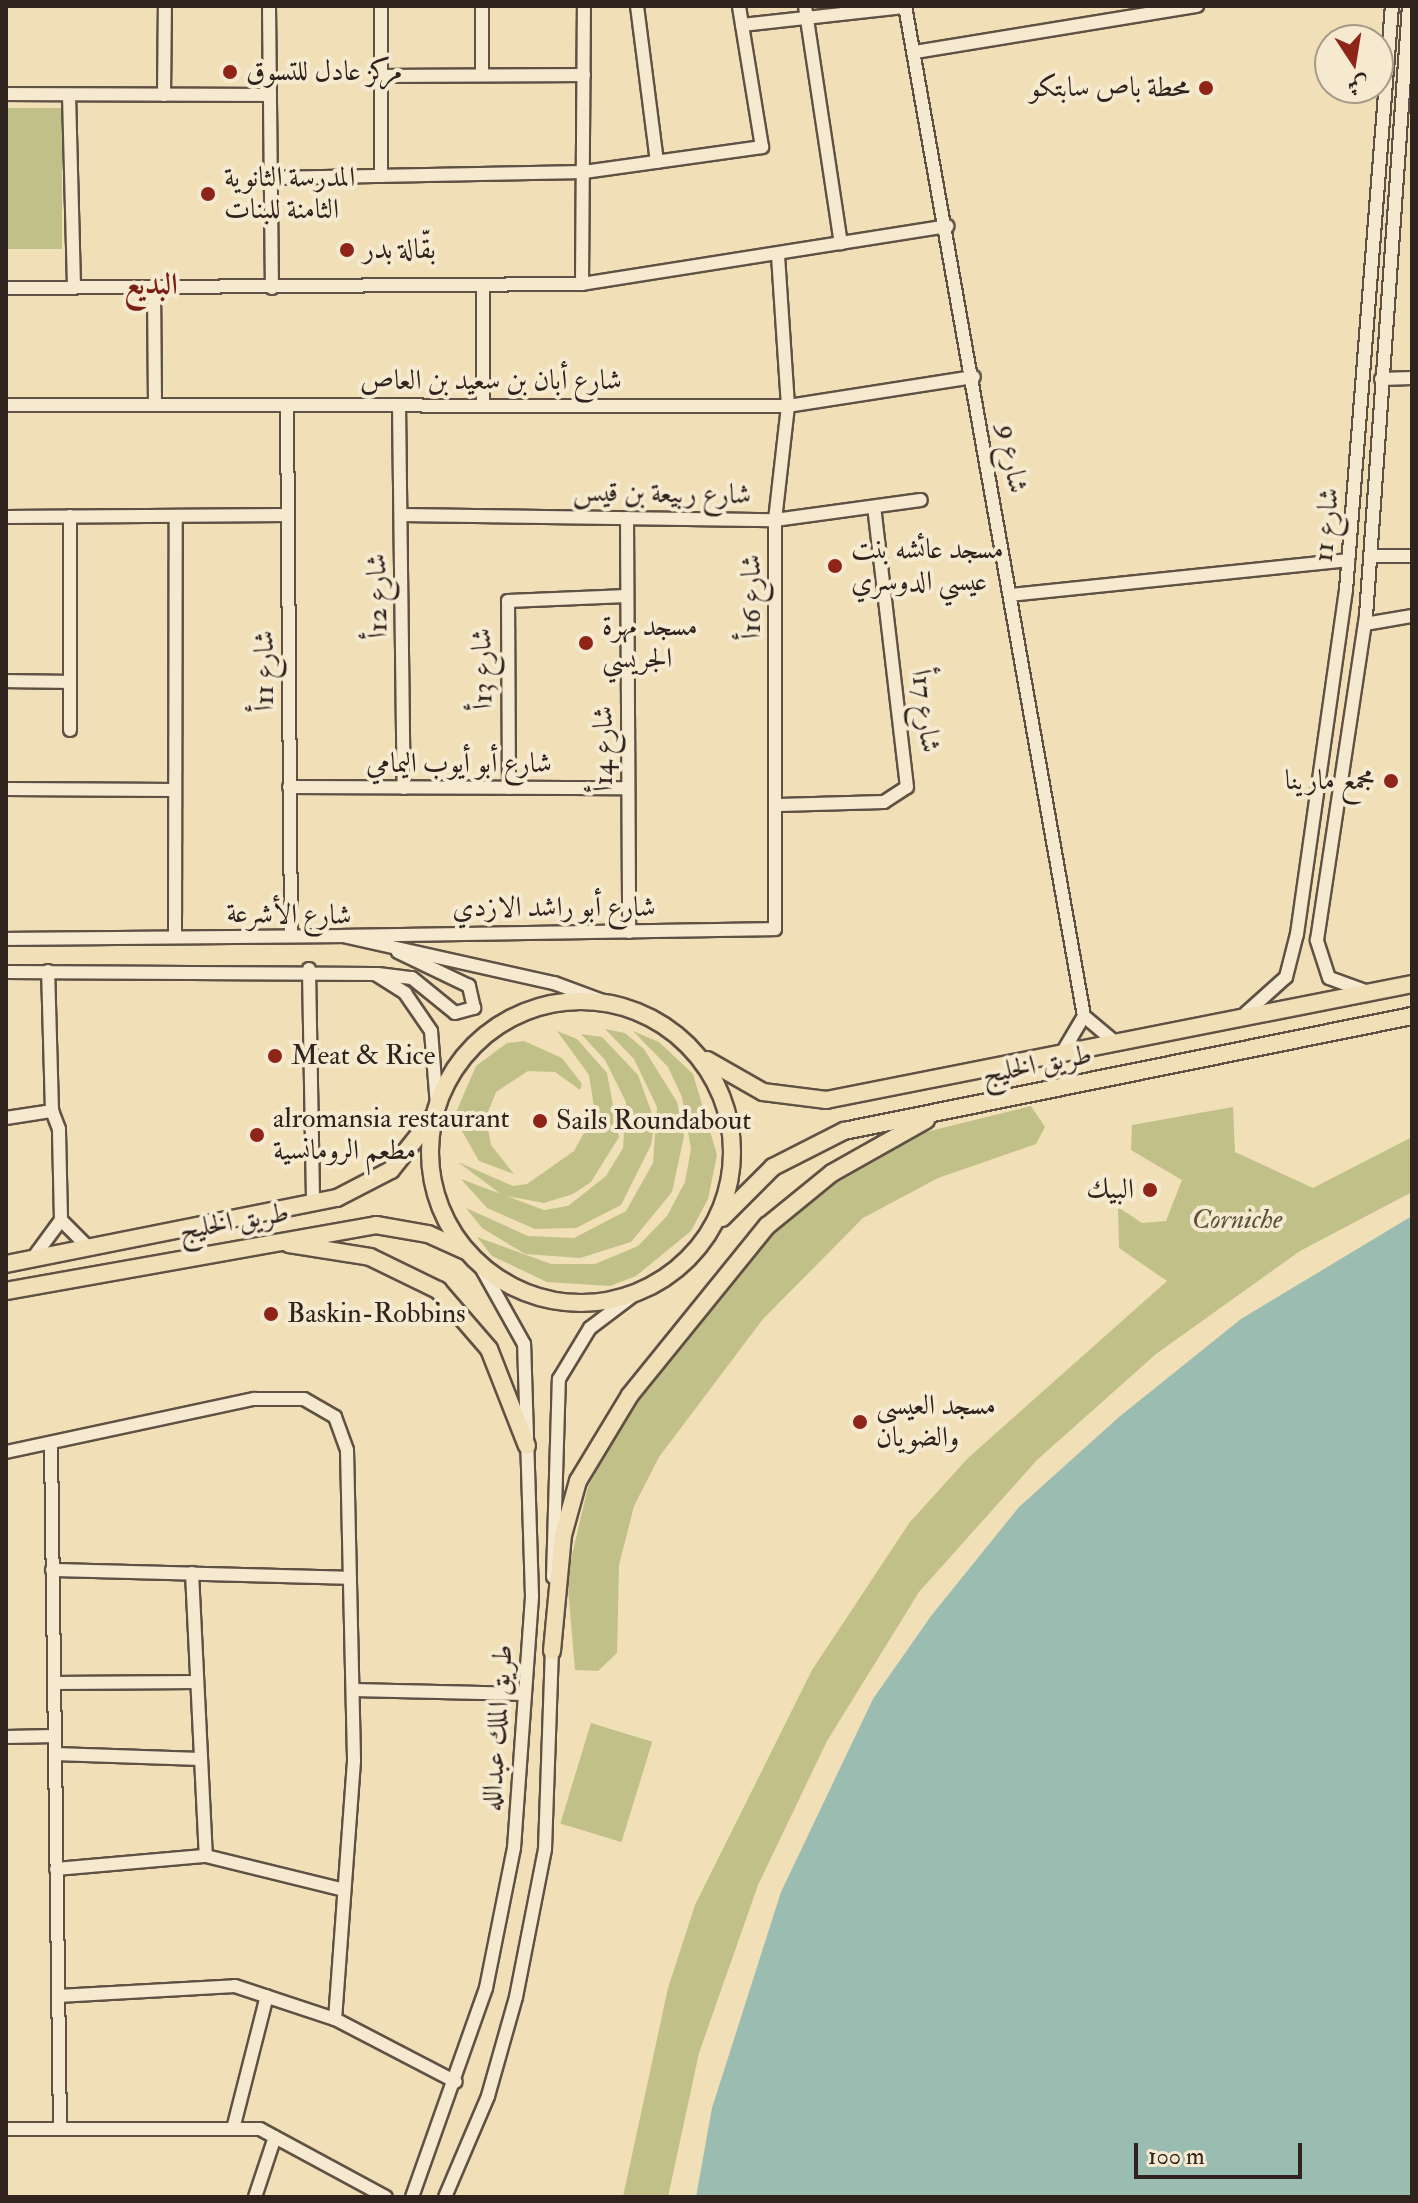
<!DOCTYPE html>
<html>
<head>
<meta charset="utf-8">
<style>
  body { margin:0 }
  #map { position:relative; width:1418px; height:2203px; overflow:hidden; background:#f0dfb7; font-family:"IM FELL Double Pica",Amiri,serif }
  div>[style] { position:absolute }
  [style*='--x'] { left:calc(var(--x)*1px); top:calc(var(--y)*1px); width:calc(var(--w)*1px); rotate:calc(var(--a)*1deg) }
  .green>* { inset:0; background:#c1c089; transform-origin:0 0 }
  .water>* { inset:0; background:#9abcb1 }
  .roads { filter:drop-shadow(2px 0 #605144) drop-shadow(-2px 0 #605144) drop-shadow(0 2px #605144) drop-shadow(0 -2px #605144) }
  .minor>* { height:12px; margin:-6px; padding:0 6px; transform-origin:6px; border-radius:6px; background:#f5ead0 }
  .major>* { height:16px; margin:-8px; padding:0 8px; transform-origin:8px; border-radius:8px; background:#f0dfb7 }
  .major>.ring { margin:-8px; padding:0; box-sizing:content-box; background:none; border:16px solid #f0dfb7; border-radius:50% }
  .dots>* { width:22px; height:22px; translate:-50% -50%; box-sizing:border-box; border:4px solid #f5ead0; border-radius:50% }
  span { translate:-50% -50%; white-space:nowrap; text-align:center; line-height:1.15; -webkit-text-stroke:8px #f5ead0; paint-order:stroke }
  .poi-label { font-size:28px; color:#30221d }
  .left { translate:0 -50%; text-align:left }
  .right { translate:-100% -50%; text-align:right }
  .street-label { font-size:28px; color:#30221d }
  .park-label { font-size:28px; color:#5c513d; font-style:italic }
  .neighbourhood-label { font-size:30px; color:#7a1f14; font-weight:700 }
  .frame { position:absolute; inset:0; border:8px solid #30221d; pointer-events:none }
  .north { position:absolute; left:1314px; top:24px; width:80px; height:80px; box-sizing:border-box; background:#f5ead0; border:2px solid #a69a88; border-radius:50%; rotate:168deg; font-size:22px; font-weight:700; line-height:32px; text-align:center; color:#30221d }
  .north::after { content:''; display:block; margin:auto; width:28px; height:36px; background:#8f2418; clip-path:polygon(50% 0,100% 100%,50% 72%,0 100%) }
  .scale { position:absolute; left:1134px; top:2143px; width:168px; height:36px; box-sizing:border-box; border:4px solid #30221d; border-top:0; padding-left:10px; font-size:24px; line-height:28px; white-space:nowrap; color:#30221d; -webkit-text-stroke:6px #f5ead0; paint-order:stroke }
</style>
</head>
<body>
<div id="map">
  <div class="green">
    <div style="left:62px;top:108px;width:141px;height:56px;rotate:90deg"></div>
    <div style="clip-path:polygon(605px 1029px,625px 1033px,644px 1049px,677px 1102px,684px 1136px,672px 1192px,631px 1242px,580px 1258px,525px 1254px,482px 1228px,466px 1208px,528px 1236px,574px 1238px,626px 1211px,653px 1163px,657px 1107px,634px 1059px)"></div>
    <div style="clip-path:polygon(557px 1031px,577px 1039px,607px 1073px,619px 1137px,591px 1182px,573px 1194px,544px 1203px,502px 1195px,458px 1162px,513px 1186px,527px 1184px,574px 1151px,595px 1113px,589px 1075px)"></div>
    <div style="clip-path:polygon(633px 1031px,659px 1042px,693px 1074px,717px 1155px,708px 1199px,691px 1231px,636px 1276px,610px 1286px,547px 1282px,492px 1256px,477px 1237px,551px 1264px,595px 1264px,638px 1246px,667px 1216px,685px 1182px,691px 1149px,682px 1097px,668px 1067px)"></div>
    <div style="clip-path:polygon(581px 1034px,602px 1037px,638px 1075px,655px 1122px,651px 1145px,621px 1205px,576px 1228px,535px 1229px,487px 1208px,461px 1179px,544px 1210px,568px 1206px,606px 1176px,623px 1148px,626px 1102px,605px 1060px)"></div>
    <div style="clip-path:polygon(524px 1041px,562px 1058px,582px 1084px,580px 1090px,555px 1072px,528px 1071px,496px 1092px,486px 1117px,491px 1145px,514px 1174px,479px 1161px,454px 1117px,476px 1066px,507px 1043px)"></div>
    <div style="clip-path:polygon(1031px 1106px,1045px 1127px,1036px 1144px,938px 1178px,863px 1218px,763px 1319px,659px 1457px,634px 1506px,619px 1565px,617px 1653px,598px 1671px,575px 1670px,567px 1576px,588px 1487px,630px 1407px,753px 1251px,827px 1183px,867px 1158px,922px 1133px)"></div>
    <div style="clip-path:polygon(1233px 1107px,1235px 1152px,1313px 1188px,1412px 1137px,1412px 1192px,1300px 1251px,1156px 1354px,1037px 1460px,919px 1592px,827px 1741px,758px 1885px,699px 2053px,668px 2197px,623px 2197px,668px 1988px,695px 1905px,812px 1670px,910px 1522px,968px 1458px,1167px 1281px,1119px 1248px,1118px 1207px,1142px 1223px,1166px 1221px,1182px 1180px,1131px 1150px,1132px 1125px)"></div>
    <div style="left:591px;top:1723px;width:64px;height:105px;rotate:17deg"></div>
  </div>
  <div class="water">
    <div style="clip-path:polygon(1412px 1216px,1412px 2197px,696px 2197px,712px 2108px,781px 1892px,873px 1699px,931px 1616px,1019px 1507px,1119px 1417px,1241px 1319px)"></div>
  </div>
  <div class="roads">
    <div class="minor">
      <div style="--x:269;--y:6;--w:282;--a:89.4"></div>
      <div style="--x:637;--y:6;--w:157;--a:82.7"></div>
      <div style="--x:805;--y:6;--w:240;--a:81.4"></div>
      <div style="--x:905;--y:6;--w:1026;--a:79.95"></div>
      <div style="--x:1084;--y:1016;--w:42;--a:40.2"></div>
      <div style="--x:742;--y:25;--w:165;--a:-6.3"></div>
      <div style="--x:915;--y:52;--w:286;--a:-9.3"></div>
      <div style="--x:482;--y:75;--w:69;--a:-90"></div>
      <div style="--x:381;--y:76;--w:203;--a:-0.3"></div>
      <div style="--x:6;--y:94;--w:264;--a:0.2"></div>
      <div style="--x:69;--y:95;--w:193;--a:88.5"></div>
      <div style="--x:164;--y:95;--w:89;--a:-89.4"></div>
      <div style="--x:381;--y:176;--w:170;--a:-90"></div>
      <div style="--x:271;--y:178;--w:313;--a:-1.1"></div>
      <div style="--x:584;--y:172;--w:180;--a:-8"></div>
      <div style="--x:762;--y:147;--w:143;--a:-99.3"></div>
      <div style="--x:582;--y:284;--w:278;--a:-89.6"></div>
      <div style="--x:6;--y:288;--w:576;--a:-0.4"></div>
      <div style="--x:582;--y:284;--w:370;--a:-9"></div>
      <div style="--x:154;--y:288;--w:117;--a:89.5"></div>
      <div style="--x:1381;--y:379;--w:31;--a:-2"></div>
      <div style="--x:483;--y:404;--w:119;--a:-90"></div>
      <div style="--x:6;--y:405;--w:782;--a:0.07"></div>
      <div style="--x:788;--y:406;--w:188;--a:-8.9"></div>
      <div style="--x:287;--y:405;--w:531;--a:89.57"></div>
      <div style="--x:399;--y:405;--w:383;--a:89.3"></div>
      <div style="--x:401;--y:515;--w:374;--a:0.8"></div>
      <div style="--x:775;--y:520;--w:147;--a:-7.8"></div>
      <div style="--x:6;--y:517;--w:281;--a:-0.4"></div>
      <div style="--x:627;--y:518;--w:414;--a:89.7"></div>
      <div style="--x:1370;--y:556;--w:42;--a:0"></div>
      <div style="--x:1010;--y:595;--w:340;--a:-5.9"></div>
      <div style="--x:1365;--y:624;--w:48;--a:-9.7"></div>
      <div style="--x:6;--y:681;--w:64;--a:0.9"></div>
      <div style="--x:70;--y:730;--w:214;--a:-90"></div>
      <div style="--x:289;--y:787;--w:339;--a:0.2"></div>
      <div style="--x:509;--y:788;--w:187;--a:-90.3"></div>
      <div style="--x:508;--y:601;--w:119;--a:-2.4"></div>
      <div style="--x:6;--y:789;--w:169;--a:0.3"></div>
      <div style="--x:779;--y:805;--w:105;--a:-1.6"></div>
      <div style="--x:884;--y:802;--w:27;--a:-33"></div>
      <div style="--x:907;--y:787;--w:281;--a:-96.7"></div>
      <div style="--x:343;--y:936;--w:432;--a:-0.9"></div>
      <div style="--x:775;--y:929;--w:409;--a:-90"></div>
      <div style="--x:775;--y:520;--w:115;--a:-83.5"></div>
      <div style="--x:788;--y:406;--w:152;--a:-93.8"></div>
      <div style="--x:175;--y:937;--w:421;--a:-89.9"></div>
      <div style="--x:6;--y:939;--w:337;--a:-0.5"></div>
      <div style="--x:343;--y:936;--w:216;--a:12.6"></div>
      <div style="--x:554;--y:983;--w:61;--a:20.2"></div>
      <div style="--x:309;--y:969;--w:235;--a:89"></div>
      <div style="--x:6;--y:972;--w:369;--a:0.3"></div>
      <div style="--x:375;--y:974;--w:36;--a:32"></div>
      <div style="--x:405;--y:993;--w:46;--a:55.6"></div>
      <div style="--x:431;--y:1031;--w:75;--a:85.4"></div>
      <div style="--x:378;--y:974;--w:34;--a:7"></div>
      <div style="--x:412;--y:978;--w:55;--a:39.1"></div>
      <div style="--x:455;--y:1013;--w:20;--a:-15"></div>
      <div style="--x:474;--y:1008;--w:23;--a:-103"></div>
      <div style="--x:469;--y:986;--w:79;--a:-154.4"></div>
      <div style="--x:1365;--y:991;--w:38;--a:-160"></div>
      <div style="--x:1329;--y:978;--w:40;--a:-108"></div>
      <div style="--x:1317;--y:940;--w:328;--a:-81.4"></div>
      <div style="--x:1366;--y:616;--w:612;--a:-85.97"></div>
      <div style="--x:1246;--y:1013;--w:54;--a:-42"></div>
      <div style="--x:1286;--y:977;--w:44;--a:-75.7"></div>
      <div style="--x:1297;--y:934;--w:347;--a:-81.9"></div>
      <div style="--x:1346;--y:590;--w:586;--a:-85.5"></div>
      <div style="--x:1062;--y:1053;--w:43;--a:-59.3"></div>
      <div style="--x:6;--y:1118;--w:47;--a:-8.7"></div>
      <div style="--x:52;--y:1111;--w:140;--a:-91.6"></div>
      <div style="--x:61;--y:1220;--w:38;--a:45"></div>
      <div style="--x:33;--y:1258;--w:47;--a:-53.6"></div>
      <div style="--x:61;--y:1220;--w:91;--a:-91.3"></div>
      <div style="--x:59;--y:1129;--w:19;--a:-111"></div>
      <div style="--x:51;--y:1443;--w:686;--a:89.25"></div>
      <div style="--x:6;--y:1452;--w:254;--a:-12.1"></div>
      <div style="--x:254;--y:1399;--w:50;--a:0"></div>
      <div style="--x:304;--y:1399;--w:36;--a:30"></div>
      <div style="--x:335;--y:1417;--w:35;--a:70"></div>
      <div style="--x:347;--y:1450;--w:311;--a:88.7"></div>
      <div style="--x:354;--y:1761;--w:259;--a:94.2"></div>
      <div style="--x:52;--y:1570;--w:298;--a:1.5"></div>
      <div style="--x:192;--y:1573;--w:283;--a:87.2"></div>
      <div style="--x:553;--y:1577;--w:198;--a:-88.3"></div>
      <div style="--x:559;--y:1379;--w:60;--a:-58.7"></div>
      <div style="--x:590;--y:1328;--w:56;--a:-37.1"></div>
      <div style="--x:54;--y:1683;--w:143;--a:-0.4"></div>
      <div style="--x:353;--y:1690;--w:172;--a:1.3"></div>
      <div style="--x:6;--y:1737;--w:49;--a:-1.2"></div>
      <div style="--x:55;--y:1754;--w:146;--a:2"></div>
      <div style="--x:56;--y:1869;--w:151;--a:-5"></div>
      <div style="--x:206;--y:1856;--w:142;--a:13.8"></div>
      <div style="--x:58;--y:1996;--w:177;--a:-3.2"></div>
      <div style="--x:235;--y:1986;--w:105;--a:18.3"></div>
      <div style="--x:335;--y:2019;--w:136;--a:27.5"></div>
      <div style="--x:6;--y:2129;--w:254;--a:0"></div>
      <div style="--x:260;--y:2129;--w:143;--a:28.4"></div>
      <div style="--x:233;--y:2129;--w:137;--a:-75.7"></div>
      <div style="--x:255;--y:2197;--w:63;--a:-71.6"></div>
      <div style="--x:412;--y:2197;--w:222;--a:-70.5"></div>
      <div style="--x:486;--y:1988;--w:143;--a:-78.7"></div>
      <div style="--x:514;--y:1848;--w:253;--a:-85.9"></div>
      <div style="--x:532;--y:1596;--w:252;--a:-91.8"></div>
      <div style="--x:524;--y:1344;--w:96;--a:-119.2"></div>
      <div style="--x:445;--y:2197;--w:110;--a:-66.9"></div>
      <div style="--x:488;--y:2096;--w:103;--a:-74.2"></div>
      <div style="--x:516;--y:1997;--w:151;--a:-78.9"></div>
      <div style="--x:545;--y:1849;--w:205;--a:-88"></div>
    </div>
    <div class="major">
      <div class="ring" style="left:430px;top:1001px;width:286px;height:286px"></div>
      <div style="--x:707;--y:1060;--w:64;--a:29.7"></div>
      <div style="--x:763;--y:1092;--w:64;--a:7.2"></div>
      <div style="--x:826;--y:1100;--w:597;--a:-11.2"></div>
      <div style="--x:722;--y:1218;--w:72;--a:-45"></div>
      <div style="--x:773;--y:1167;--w:80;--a:-26.9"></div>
      <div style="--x:844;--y:1131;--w:580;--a:-11.45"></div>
      <div style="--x:289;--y:1244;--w:82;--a:9.1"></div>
      <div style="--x:370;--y:1257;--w:76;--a:25.9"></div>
      <div style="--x:438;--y:1290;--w:78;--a:49.2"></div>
      <div style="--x:489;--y:1349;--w:104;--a:68.6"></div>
      <div style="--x:6;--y:1264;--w:338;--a:-11.3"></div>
      <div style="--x:337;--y:1198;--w:61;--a:-27.4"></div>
      <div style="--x:391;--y:1170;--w:68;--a:-51.6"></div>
      <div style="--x:6;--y:1291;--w:376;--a:-10.1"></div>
      <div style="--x:376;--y:1225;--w:53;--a:9.8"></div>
      <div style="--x:428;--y:1234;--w:42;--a:24.1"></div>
      <div style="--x:552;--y:1651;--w:117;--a:-84.6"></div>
      <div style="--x:563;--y:1535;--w:56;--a:-74.5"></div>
      <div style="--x:578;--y:1481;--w:100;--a:-58.8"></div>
      <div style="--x:630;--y:1395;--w:218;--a:-51"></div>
      <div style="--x:767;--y:1226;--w:84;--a:-39.2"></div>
      <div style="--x:832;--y:1173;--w:108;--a:-29.4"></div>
    </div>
  </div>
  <div class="dots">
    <div style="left:230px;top:72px;background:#8f2418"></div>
    <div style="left:1206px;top:88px;background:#8f2418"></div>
    <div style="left:208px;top:194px;background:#8f2418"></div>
    <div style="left:347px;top:250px;background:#8f2418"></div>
    <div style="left:835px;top:566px;background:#8f2418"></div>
    <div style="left:586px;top:643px;background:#8f2418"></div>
    <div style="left:1391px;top:781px;background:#8f2418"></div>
    <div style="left:275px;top:1056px;background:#8f2418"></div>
    <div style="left:540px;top:1121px;background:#8f2418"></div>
    <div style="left:257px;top:1135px;background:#8f2418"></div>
    <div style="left:1150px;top:1190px;background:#8f2418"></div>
    <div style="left:271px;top:1314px;background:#8f2418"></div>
    <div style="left:860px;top:1422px;background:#8f2418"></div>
  </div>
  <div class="poi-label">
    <span class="left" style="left:246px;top:72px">مركز عادل للتسوق</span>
    <span class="right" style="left:1190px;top:88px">محطة باص سابتكو</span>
    <span class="left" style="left:224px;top:194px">المدرسة الثانوية<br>الثامنة للبنات</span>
    <span class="left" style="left:363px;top:250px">بقّالة بدر</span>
    <span class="left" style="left:851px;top:566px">مسجد عائشه بنت<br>عيسي الدوسري</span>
    <span class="left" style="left:602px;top:643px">مسجد مهرة<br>الجريسي</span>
    <span class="right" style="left:1375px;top:781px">مجمع مارينا</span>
    <span class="left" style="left:291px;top:1056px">Meat &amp; Rice</span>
    <span class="left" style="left:273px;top:1135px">alromansia restaurant<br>مطعم الرومانسية</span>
    <span class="left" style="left:556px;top:1121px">Sails Roundabout</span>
    <span class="right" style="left:1134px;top:1190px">البيك</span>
    <span class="left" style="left:287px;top:1314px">Baskin-Robbins</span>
    <span class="left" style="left:876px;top:1422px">مسجد العيسى<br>والضويان</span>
  </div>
  <div class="street-label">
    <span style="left:491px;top:381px">شارع أبان بن سعيد بن العاص</span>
    <span style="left:1012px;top:459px;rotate:81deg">شارع 9</span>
    <span style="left:662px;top:494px;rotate:1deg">شارع ربيعة بن قيس</span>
    <span style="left:1327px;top:525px;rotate:-85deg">شارع 11</span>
    <span style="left:378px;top:596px;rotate:-91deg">شارع 12أ</span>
    <span style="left:752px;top:597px;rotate:-90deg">شارع 16أ</span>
    <span style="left:483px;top:669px;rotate:-91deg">شارع 13أ</span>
    <span style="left:265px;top:671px;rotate:-90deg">شارع 11أ</span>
    <span style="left:925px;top:711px;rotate:83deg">شارع 17أ</span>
    <span style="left:604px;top:749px;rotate:-90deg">شارع 14أ</span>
    <span style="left:459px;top:764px">شارع أبو أيوب اليمامي</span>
    <span style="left:554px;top:908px">شارع أبو راشد الازدي</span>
    <span style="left:289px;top:915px;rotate:1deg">شارع الأشرعة</span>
    <span style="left:1037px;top:1065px;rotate:-11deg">طريق الخليج</span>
    <span style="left:234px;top:1222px;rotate:-10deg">طريق الخليج</span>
    <span style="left:498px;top:1728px;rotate:-86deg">طريق الملك عبدالله</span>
  </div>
  <div class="park-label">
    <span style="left:1237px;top:1220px">Corniche</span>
  </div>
  <div class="neighbourhood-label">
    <span style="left:151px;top:285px">البديع</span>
  </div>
  <div class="frame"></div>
  <div class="north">ش</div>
  <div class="scale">100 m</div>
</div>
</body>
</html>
